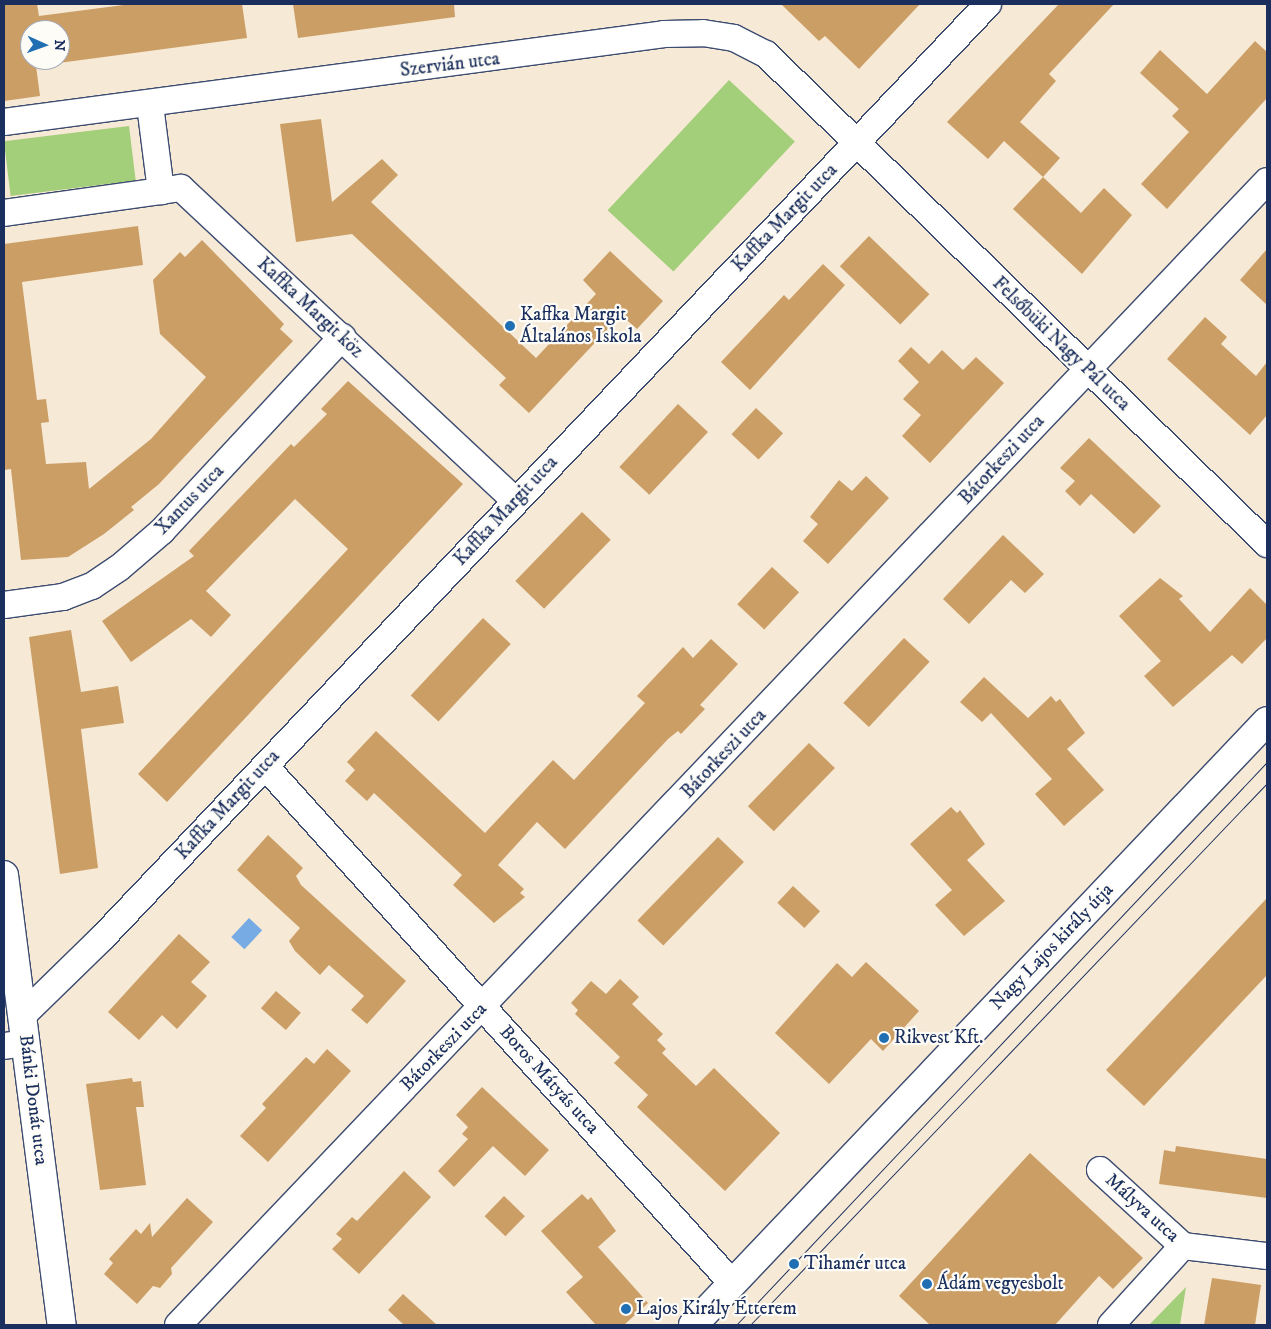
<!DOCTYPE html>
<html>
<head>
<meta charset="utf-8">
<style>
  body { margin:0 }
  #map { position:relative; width:1271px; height:1329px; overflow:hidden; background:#f6e9d5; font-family:"IM FELL DW Pica",serif }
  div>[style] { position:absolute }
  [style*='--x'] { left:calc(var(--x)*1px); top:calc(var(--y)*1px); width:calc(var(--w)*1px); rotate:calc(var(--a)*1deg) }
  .green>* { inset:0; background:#a3ce7a; transform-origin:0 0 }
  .water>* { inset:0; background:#77abe4; transform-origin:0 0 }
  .building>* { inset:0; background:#cb9e66; transform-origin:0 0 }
  .roads { filter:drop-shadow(1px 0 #3c4b70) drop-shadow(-1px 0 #3c4b70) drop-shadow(0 1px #3c4b70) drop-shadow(0 -1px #3c4b70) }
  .minor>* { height:26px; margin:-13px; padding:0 13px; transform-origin:13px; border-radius:13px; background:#fff }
  .tertiary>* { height:28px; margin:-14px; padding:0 14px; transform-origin:14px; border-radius:14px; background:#fff }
  .secondary>* { height:28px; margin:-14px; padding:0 14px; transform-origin:14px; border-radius:14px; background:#fff }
  .tram>* { height:1px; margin:-0.5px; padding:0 0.5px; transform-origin:0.5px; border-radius:0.5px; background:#1b2f5e }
  .dots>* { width:14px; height:14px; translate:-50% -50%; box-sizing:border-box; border:2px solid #fdfcf7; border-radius:50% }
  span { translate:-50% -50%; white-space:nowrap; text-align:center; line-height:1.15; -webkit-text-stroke:4.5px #fdfcf7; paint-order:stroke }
  .street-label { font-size:19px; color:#1b2f5e }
  .poi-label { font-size:19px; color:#1b2f5e }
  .left { translate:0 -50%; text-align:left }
  .frame { position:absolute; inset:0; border:5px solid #1b2f5e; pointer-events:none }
  .north { position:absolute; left:20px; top:20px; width:50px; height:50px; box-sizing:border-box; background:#fdfcf7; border:1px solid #a3aaba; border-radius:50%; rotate:92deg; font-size:14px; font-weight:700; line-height:20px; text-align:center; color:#1b2f5e }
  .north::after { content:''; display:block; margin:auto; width:18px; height:22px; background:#1f6fb2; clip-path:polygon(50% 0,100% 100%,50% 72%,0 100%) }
</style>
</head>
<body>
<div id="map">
  <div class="green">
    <div style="left:729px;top:80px;width:90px;height:178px;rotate:43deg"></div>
    <div style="left:129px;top:126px;width:55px;height:126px;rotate:83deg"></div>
    <div style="clip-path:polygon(1186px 1287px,1180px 1325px,1149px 1325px)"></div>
  </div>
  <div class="water">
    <div style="left:249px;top:918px;width:18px;height:26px;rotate:43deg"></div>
  </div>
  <div class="building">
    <div style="clip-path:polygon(evenodd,4px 4px,37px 4px,39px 16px,131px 4px,242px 4px,247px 38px,36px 66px,40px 96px,4px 101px,4px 4px,30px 30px,60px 30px,60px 60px,30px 60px,30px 30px)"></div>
    <div style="clip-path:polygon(293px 4px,454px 4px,455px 17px,298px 38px)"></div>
    <div style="clip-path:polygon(781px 4px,920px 4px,859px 69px,825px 36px,819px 41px)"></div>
    <div style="clip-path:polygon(1059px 4px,1114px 4px,1049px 74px,1056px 81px,1020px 122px,1060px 158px,1043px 177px,1004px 141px,988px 159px,947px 122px)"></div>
    <div style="clip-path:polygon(1255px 41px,1267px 52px,1267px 98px,1167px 209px,1141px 184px,1189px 132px,1172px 116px,1179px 109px,1140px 73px,1160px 50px,1207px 94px)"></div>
    <div style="clip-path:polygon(321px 119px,332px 202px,382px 159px,398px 175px,371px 202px,536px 358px,596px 294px,583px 280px,610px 251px,663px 301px,637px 329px,621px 315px,529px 413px,499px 385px,506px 378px,352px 234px,296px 242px,280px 124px)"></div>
    <div style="clip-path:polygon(1043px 177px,1081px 213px,1104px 188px,1132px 215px,1082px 274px,1013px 209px)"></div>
    <div style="clip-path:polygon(138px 226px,143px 265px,22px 282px,37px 400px,46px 399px,49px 422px,41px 423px,46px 464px,86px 462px,89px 489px,151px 439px,206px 377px,160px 334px,153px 280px,180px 252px,185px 257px,202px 240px,284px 324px,280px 329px,293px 341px,159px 484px,131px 507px,134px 510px,104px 534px,68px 557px,21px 560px,11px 469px,4px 470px,4px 244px)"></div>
    <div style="left:869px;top:236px;width:84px;height:42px;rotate:44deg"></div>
    <div style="clip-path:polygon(1267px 249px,1267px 305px,1240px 280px)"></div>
    <div style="clip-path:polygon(823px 264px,845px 285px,750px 390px,721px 362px,784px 295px,789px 300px)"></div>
    <div style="clip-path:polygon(1205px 317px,1227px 337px,1221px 344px,1256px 376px,1267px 362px,1267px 415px,1250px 435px,1167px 359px)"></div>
    <div style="clip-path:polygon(911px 347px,929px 364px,942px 350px,963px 370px,976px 357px,1004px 383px,930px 463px,902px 436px,921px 415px,903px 399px,919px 382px,898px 361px)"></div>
    <div style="clip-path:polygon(348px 381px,463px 484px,167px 802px,138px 774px,348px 549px,295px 499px,206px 591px,231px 615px,211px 637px,191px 619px,131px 662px,102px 621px,194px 556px,189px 551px,291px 444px,294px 447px,327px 414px,321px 409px)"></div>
    <div style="left:678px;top:404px;width:41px;height:86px;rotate:43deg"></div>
    <div style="left:756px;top:408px;width:37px;height:36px;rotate:43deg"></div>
    <div style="clip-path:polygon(1089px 438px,1161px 506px,1134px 534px,1091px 494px,1080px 506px,1065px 491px,1075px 481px,1060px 468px)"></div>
    <div style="clip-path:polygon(866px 476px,889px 498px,828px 564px,803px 541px,818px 524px,810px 517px,839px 480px,852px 491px)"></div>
    <div style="left:582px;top:512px;width:40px;height:96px;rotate:44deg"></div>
    <div style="clip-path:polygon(1003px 535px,1044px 574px,1025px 593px,1011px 580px,969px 624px,943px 599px)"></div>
    <div style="left:772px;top:567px;width:37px;height:51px;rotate:43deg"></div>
    <div style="clip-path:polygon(1160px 578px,1183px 596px,1179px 599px,1210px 632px,1250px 588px,1267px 605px,1267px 638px,1242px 664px,1232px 655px,1173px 707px,1144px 676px,1161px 661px,1119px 616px)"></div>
    <div style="left:483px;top:618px;width:38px;height:106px;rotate:43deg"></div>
    <div style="clip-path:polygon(71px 630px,81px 692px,118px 686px,124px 723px,81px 729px,98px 868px,60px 874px,29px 637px)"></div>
    <div style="left:904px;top:638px;width:35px;height:89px;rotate:43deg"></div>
    <div style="clip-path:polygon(711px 639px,738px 664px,700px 705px,705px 709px,681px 734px,678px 731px,668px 739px,565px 849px,537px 822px,498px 865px,524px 889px,520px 893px,525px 897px,494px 923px,453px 885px,462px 875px,374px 793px,367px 801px,345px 781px,355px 770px,347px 762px,376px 731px,485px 833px,553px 760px,574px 780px,645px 703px,637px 696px,683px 647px,693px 658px)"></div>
    <div style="clip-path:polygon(984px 677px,1028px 718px,1051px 696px,1056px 702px,1060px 699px,1085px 733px,1067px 749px,1104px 790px,1064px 826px,1035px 794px,1052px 779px,991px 713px,982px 722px,960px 702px)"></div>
    <div style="left:809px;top:743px;width:36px;height:88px;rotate:44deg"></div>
    <div style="clip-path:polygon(951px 807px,957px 813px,960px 810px,985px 844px,967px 860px,1005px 901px,964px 936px,935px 905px,952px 890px,910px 844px)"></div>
    <div style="clip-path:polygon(268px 835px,303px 868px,296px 876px,301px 885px,406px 981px,367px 1024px,351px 1010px,364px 996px,329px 965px,320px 975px,295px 951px,289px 941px,300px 928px,237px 870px)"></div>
    <div style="left:718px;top:837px;width:36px;height:116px;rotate:44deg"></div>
    <div style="left:793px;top:886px;width:37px;height:23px;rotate:43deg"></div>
    <div style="clip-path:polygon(1267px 898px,1267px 975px,1144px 1106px,1106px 1070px)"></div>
    <div style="clip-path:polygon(179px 934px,210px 962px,191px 982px,207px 996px,177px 1029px,162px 1015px,139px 1040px,108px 1012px)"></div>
    <div style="clip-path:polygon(866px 962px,919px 1011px,883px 1051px,871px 1039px,829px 1084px,775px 1033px,837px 963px,852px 977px)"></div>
    <div style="clip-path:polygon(620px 979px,639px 997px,632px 1004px,663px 1034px,657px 1040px,666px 1049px,662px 1053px,696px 1086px,714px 1068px,780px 1133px,725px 1191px,637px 1107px,648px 1095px,614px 1063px,620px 1057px,575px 1014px,578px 1010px,571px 1003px,591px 981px,606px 994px)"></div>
    <div style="left:276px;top:991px;width:33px;height:23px;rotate:41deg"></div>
    <div style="clip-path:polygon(327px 1049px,351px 1071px,268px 1162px,240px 1136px,266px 1108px,262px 1104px,306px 1057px,314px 1064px)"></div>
    <div style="clip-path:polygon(132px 1078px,133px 1082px,141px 1081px,144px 1107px,136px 1107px,146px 1185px,100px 1190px,86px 1084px)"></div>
    <div style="clip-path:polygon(482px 1087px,549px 1150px,525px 1176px,493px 1146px,454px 1187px,438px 1171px,468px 1139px,462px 1134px,468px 1127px,456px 1115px)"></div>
    <div style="clip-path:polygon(1176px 1146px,1267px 1159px,1267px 1198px,1159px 1184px,1164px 1150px,1175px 1152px)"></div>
    <div style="clip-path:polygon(1030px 1153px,1143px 1258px,1113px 1289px,1099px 1276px,1055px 1325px,930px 1325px,899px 1296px)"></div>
    <div style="clip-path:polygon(404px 1171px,431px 1197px,359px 1274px,332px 1249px,342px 1239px,336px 1234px,352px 1217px,357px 1221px)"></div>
    <div style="clip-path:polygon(582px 1194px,588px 1200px,591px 1197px,616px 1231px,598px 1247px,648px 1303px,624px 1325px,596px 1325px,566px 1292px,583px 1277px,541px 1231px)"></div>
    <div style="left:504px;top:1196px;width:29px;height:28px;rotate:44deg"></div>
    <div style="clip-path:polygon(187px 1198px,213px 1222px,171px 1268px,172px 1274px,160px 1288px,153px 1286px,137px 1304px,104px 1274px,113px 1263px,109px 1259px,136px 1229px,141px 1234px,150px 1223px,152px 1237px)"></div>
    <div style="clip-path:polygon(1212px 1278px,1261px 1285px,1255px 1325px,1204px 1325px)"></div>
    <div style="clip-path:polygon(403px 1294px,437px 1325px,404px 1325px,388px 1310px)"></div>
  </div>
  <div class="roads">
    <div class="minor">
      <div style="--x:150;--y:105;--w:87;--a:82.7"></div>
      <div style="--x:161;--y:191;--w:20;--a:-9"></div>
      <div style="--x:181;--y:188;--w:458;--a:43.1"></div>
      <div style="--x:4;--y:122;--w:666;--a:-7.59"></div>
      <div style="--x:664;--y:34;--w:39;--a:-1"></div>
      <div style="--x:703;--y:33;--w:31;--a:9"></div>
      <div style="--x:734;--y:38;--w:36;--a:27"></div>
      <div style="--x:766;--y:54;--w:701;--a:44.36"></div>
      <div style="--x:4;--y:213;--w:159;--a:-8"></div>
      <div style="--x:4;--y:605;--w:60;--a:-7.7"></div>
      <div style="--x:63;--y:597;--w:31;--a:-21"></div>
      <div style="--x:92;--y:586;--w:32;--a:-34"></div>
      <div style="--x:119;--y:568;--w:57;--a:-40.7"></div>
      <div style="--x:162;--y:531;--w:265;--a:-47.1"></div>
      <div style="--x:265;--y:766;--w:697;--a:47.91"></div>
      <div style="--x:22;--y:1016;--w:113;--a:-44.3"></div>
      <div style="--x:103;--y:937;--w:1286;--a:-46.51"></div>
      <div style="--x:4;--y:1046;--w:21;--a:-8"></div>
      <div style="--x:1100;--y:1170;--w:113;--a:42.5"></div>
      <div style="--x:1183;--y:1246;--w:85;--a:6.8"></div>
      <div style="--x:178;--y:1325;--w:1579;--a:-46.41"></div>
      <div style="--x:1111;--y:1325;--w:107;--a:-47.7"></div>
    </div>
    <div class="tertiary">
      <div style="--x:4;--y:875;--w:454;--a:82.7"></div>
    </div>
    <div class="secondary">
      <div style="--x:693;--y:1325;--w:833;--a:-46.46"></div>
    </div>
  </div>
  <div class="tram">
    <div style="--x:736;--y:1325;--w:774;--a:-46.68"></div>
    <div style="--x:750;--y:1325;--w:749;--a:-46.35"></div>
  </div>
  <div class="dots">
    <div style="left:510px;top:326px;background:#1f6fb2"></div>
    <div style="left:884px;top:1038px;background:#1f6fb2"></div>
    <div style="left:794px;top:1264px;background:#1f6fb2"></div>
    <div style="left:927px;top:1284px;background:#1f6fb2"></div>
    <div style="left:626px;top:1309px;background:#1f6fb2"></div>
  </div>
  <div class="street-label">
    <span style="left:450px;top:65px;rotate:-7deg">Szervián utca</span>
    <span style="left:785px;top:218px;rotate:-46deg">Kaffka Margit utca</span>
    <span style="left:310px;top:308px;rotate:43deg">Kaffka Margit köz</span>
    <span style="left:1061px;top:344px;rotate:44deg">Felsőbüki Nagy Pál utca</span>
    <span style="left:1002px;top:460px;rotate:-47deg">Bátorkeszi utca</span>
    <span style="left:190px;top:500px;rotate:-46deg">Xantus utca</span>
    <span style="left:506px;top:511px;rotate:-47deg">Kaffka Margit utca</span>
    <span style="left:724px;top:754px;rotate:-47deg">Bátorkeszi utca</span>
    <span style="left:228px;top:805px;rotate:-47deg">Kaffka Margit utca</span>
    <span style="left:1052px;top:947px;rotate:-46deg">Nagy Lajos király útja</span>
    <span style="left:444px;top:1047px;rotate:-46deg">Bátorkeszi utca</span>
    <span style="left:549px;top:1080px;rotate:48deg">Boros Mátyás utca</span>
    <span style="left:33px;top:1100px;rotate:83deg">Bánki Donát utca</span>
    <span style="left:1142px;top:1208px;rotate:42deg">Mályva utca</span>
  </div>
  <div class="poi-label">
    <span class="left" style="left:520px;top:326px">Kaffka Margit<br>Általános Iskola</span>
    <span class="left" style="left:894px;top:1038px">Rikvest Kft.</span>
    <span class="left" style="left:804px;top:1264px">Tihamér utca</span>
    <span class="left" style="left:937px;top:1284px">Ádám vegyesbolt</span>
    <span class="left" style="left:636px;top:1309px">Lajos Király Étterem</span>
  </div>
  <div class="frame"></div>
  <div class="north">N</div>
</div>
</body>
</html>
